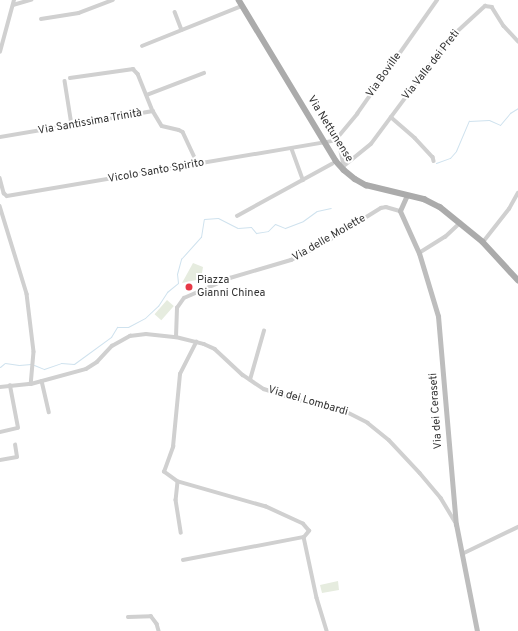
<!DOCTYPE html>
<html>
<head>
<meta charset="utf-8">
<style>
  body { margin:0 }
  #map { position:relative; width:518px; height:631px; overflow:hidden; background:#fff; font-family:Overpass,sans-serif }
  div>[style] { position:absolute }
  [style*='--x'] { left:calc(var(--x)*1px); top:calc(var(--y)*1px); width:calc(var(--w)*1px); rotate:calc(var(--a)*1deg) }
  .green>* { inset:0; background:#e6ecdf; transform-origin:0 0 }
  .stream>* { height:1px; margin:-0.5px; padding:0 0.5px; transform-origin:0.5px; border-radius:0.5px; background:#cfe2ee }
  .street>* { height:3.5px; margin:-1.75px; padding:0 1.75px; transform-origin:1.75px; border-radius:1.75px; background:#d0d0d0 }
  .secondary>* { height:5px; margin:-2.5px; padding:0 2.5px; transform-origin:2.5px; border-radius:2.5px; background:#bdbdbd }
  .primary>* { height:5.5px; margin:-2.75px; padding:0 2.75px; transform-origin:2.75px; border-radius:2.75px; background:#ababab }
  .dots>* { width:11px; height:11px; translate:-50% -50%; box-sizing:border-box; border:2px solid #fff; border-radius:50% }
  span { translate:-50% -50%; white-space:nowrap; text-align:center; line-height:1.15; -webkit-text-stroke:4px #fff; paint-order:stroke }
  .street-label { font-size:11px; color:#333 }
  .poi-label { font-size:11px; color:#333 }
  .left { translate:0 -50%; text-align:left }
</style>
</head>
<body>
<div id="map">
  <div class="green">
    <div style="clip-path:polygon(193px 263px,203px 267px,201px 279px,182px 283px)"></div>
    <div style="left:167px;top:300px;width:9px;height:19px;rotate:41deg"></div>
    <div style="clip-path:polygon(338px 581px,339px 590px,322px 593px,320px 585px)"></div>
  </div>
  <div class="stream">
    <div style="--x:436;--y:163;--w:15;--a:-20"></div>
    <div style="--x:450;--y:158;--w:9;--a:-49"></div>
    <div style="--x:456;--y:151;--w:33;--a:-67"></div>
    <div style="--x:469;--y:121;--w:20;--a:-3"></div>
    <div style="--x:489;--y:120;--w:12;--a:24"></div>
    <div style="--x:500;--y:125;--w:16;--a:-50"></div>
    <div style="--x:510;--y:113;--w:9;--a:-32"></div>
    <div style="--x:34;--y:365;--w:11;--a:22"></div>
    <div style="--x:44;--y:369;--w:18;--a:-19"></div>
    <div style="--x:61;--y:363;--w:13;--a:4"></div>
    <div style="--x:74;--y:364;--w:46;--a:-36.1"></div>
    <div style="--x:111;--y:337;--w:12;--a:-59"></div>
    <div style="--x:117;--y:327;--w:11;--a:0"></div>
    <div style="--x:128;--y:327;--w:19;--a:-28"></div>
    <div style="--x:145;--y:318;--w:18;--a:-43"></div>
    <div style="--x:158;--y:306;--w:17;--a:-57"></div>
    <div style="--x:167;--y:292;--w:14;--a:-39"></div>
    <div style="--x:178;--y:283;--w:9;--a:-96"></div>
    <div style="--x:177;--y:274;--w:16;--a:-75"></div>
    <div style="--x:181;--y:259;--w:30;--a:-48"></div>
    <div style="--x:201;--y:237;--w:18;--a:-81"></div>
    <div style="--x:204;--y:219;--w:14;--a:-4"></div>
    <div style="--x:218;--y:218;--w:22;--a:27"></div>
    <div style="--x:238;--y:228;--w:13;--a:-4"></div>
    <div style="--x:251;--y:227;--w:8;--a:50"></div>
    <div style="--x:256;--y:233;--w:12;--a:-9"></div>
    <div style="--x:268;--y:231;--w:10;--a:-45"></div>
    <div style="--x:275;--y:224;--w:11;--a:22"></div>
    <div style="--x:285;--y:228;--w:19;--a:-21"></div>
    <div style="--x:303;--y:221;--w:17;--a:-36"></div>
    <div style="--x:317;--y:211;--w:14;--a:-12"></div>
    <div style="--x:0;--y:367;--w:6;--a:-39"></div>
    <div style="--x:5;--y:363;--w:14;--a:8"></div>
    <div style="--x:19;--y:365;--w:12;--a:-5"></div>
  </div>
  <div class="street">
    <div style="--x:13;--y:5;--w:19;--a:-16"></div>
    <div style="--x:175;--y:12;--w:19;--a:69"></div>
    <div style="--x:41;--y:19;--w:38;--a:-9"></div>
    <div style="--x:79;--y:13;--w:36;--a:-21"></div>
    <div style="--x:142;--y:46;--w:108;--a:-21.8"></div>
    <div style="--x:0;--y:52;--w:54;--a:-74.9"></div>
    <div style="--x:70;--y:78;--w:64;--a:-8.1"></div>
    <div style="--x:133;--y:69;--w:7;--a:45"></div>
    <div style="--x:138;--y:74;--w:40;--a:68"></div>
    <div style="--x:65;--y:81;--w:45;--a:81"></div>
    <div style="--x:147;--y:95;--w:61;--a:-21.1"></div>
    <div style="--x:391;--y:117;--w:32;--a:41"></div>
    <div style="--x:415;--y:138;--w:26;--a:47"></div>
    <div style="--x:433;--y:157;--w:4;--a:76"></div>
    <div style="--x:0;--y:137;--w:155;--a:-9.6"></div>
    <div style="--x:153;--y:111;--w:17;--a:59"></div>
    <div style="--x:162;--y:126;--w:17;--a:13"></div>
    <div style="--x:179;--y:130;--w:4;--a:27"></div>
    <div style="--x:183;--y:132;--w:35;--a:65"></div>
    <div style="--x:338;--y:137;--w:30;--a:78"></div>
    <div style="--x:292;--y:149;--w:33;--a:70"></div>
    <div style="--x:345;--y:165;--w:33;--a:-39"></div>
    <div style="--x:371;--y:144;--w:131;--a:-53.4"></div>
    <div style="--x:449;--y:39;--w:49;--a:-42.5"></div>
    <div style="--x:485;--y:6;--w:7;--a:8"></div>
    <div style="--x:492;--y:7;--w:22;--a:58"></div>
    <div style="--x:504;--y:26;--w:21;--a:47"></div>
    <div style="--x:0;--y:178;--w:16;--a:75"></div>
    <div style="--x:4;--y:193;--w:4;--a:45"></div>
    <div style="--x:7;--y:196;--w:330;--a:-9.6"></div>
    <div style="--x:332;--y:141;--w:7;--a:-34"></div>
    <div style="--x:338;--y:137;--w:30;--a:-50"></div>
    <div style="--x:357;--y:114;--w:139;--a:-54.9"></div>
    <div style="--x:0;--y:206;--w:92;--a:72.9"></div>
    <div style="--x:27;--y:294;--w:58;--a:83.1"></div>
    <div style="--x:34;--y:352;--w:32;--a:95"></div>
    <div style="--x:237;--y:216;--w:108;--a:-28.7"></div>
    <div style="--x:483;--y:242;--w:42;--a:-51.8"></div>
    <div style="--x:509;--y:209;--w:18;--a:-61"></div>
    <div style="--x:419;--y:253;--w:31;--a:-32"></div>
    <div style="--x:445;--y:237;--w:21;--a:-43"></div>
    <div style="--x:176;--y:337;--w:29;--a:-88"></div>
    <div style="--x:177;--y:308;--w:12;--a:-55"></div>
    <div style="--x:184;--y:298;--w:50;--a:-23.5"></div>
    <div style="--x:230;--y:278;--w:64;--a:-16.4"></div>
    <div style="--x:291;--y:260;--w:30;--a:-26"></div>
    <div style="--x:318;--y:247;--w:74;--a:-31.8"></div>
    <div style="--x:381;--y:208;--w:5;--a:-11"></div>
    <div style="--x:386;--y:207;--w:15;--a:16"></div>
    <div style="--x:250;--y:380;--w:51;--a:-74.1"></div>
    <div style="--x:42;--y:381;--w:32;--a:77"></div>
    <div style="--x:0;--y:387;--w:31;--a:-6"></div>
    <div style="--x:31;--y:384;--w:57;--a:-15.3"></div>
    <div style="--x:86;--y:369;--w:13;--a:-32"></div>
    <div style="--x:97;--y:362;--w:22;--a:-47"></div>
    <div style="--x:112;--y:346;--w:21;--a:-29"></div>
    <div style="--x:130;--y:336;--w:16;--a:-7"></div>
    <div style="--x:146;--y:334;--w:30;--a:6"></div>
    <div style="--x:176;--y:337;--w:29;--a:14"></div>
    <div style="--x:204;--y:344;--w:12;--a:24"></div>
    <div style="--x:215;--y:349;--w:38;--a:43"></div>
    <div style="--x:243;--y:375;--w:25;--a:34"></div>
    <div style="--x:264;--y:389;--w:35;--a:18"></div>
    <div style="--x:297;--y:400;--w:45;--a:11.6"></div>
    <div style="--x:341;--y:409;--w:30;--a:27"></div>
    <div style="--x:368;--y:423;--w:27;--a:39"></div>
    <div style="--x:389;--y:440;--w:45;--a:46.8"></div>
    <div style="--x:420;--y:473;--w:33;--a:50"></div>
    <div style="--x:441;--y:498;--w:27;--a:59"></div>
    <div style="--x:0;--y:432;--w:18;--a:-13"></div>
    <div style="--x:18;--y:428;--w:43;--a:-100.8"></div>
    <div style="--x:0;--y:460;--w:17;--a:-10"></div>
    <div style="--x:17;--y:457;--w:12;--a:-99"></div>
    <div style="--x:178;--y:482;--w:18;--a:96"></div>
    <div style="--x:176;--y:500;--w:33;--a:81"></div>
    <div style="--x:304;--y:537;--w:62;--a:78"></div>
    <div style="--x:317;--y:598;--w:34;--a:73"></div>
    <div style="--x:462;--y:554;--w:62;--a:-25.7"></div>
    <div style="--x:183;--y:560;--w:123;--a:-10.8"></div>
    <div style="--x:304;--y:537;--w:8;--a:-50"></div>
    <div style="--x:309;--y:531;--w:9;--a:-131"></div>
    <div style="--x:303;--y:524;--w:41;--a:-155.3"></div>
    <div style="--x:266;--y:507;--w:91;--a:-164.1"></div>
    <div style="--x:178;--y:482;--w:17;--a:-144"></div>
    <div style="--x:164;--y:472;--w:27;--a:-70"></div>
    <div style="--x:173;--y:447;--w:73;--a:-84.5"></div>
    <div style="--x:180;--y:374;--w:36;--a:-63"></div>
    <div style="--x:128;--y:617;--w:23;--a:-2"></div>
    <div style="--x:151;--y:616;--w:10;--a:53"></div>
    <div style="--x:157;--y:624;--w:7;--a:74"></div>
  </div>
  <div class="secondary">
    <div style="--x:407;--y:195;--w:17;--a:114"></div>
    <div style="--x:400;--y:211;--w:46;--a:65.7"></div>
    <div style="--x:419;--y:253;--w:66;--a:73.2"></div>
    <div style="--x:438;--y:316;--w:209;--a:85.1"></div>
    <div style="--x:456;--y:524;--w:109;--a:78.9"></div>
  </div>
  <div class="primary">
    <div style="--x:239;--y:0;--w:188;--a:58.9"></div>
    <div style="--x:336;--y:161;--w:12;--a:48"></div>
    <div style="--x:344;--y:170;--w:14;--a:39"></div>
    <div style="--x:355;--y:179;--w:13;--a:29"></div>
    <div style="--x:366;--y:185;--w:60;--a:13.6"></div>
    <div style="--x:424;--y:199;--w:18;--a:27"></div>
    <div style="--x:440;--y:207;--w:55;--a:39.1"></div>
    <div style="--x:483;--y:242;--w:52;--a:47.4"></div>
  </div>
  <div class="dots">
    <div style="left:189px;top:287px;background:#e63946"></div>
  </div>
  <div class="street-label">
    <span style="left:431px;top:65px;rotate:-52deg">Via Valle dei Preti</span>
    <span style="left:384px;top:75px;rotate:-55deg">Via Boville</span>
    <span style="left:90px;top:122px;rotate:-10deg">Via Santissima Trinità</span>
    <span style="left:330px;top:129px;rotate:58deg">Via Nettunense</span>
    <span style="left:156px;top:171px;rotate:-10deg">Vicolo Santo Spirito</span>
    <span style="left:329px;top:238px;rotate:-30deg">Via delle Molette</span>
    <span style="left:308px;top:401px;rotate:16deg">Via dei Lombardi</span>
    <span style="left:436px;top:411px;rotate:-94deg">Via dei Ceraseti</span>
  </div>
  <div class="poi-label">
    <span class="left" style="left:197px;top:287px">Piazza<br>Gianni Chinea</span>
  </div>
</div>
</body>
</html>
